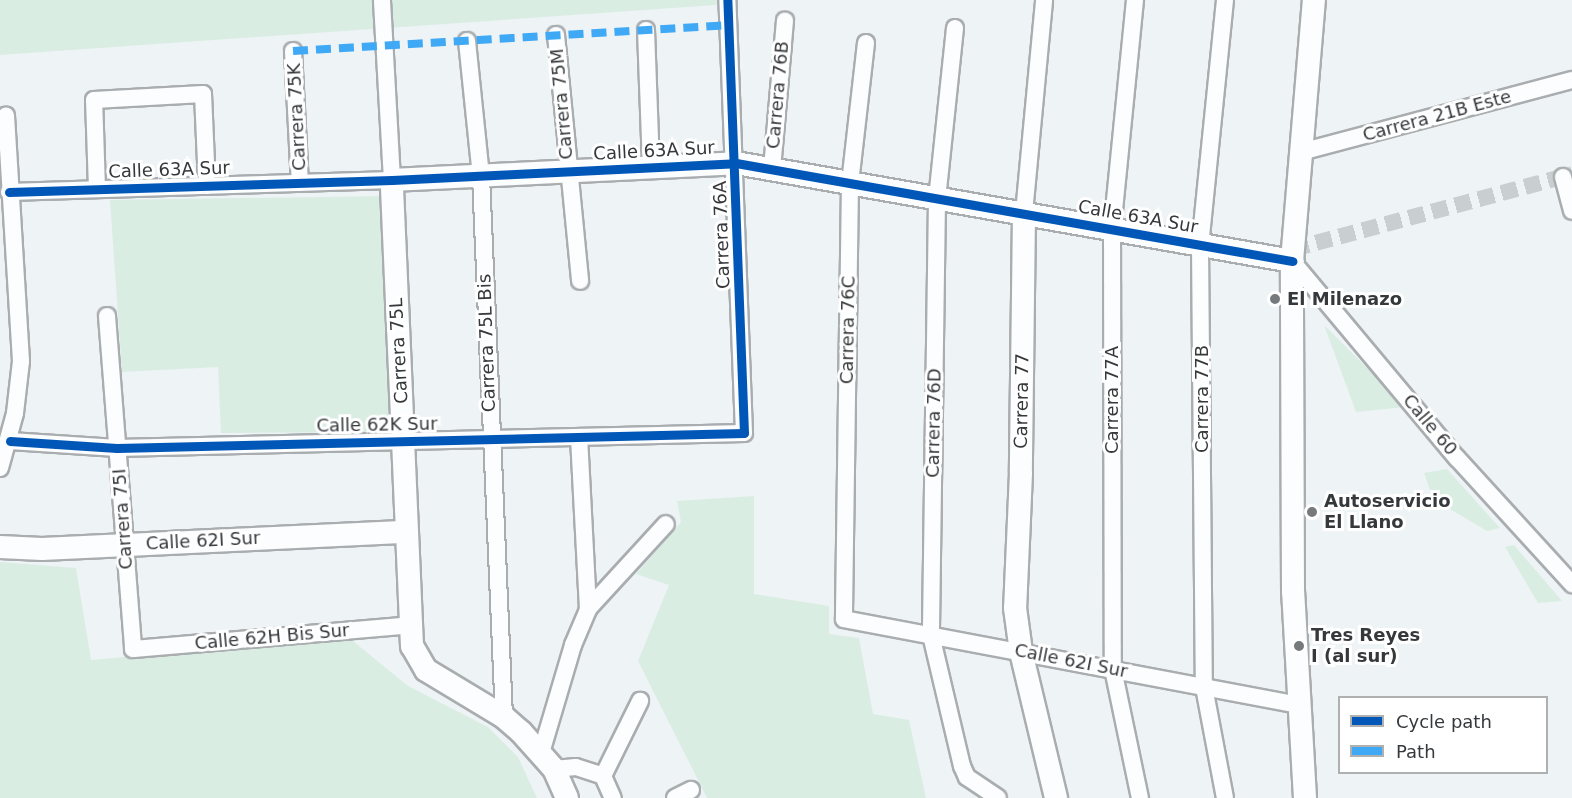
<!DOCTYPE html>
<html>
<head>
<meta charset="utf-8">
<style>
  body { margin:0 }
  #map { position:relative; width:1572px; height:798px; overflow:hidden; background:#eef3f6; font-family:"DejaVu Sans",sans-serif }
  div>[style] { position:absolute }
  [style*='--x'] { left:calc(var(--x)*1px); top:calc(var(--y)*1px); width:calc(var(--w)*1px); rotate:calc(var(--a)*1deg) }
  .green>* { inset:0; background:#daede3 }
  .street-tunnel>* { height:16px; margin-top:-8px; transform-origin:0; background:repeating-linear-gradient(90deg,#c9ced1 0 16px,transparent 0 24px) }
  .roads { filter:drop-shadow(2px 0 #a9adb0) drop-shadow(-2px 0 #a9adb0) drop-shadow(0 2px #a9adb0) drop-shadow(0 -2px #a9adb0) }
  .street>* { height:16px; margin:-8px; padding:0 8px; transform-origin:8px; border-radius:8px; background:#fcfdfe }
  .secondary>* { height:22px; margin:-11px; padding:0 11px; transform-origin:11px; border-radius:11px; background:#fcfdfe }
  .quiet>* { height:8px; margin-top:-4px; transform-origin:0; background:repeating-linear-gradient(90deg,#3fa9f5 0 15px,transparent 0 23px) }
  .cycleway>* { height:9px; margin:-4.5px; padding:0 4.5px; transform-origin:4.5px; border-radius:4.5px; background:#0057b8 }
  .dots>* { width:16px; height:16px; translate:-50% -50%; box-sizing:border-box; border:3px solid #fff; border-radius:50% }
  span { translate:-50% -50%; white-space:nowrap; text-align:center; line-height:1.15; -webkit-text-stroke:6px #fff; paint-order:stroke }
  .street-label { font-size:18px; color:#36393c }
  .poi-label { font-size:18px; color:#36393c; font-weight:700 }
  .left { translate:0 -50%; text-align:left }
  .legend { position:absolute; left:1338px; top:696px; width:210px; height:78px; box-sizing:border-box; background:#fff; border:2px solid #afb0b1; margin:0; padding:8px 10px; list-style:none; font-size:18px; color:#36393c }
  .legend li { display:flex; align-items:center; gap:12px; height:30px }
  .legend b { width:30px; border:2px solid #afb0b1 }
</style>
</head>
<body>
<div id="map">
  <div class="green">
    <div style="clip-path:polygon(0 0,718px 0,716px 5px,0 55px)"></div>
    <div style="clip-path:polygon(384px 196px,389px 432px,221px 433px,218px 367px,122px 372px,110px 200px)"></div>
    <div style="clip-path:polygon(1324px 325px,1406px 407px,1356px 412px)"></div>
    <div style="clip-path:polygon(1447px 469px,1500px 528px,1487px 531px,1433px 499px,1424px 473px)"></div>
    <div style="clip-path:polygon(754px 496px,754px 594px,829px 606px,829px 634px,859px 638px,873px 714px,909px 720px,926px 798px,707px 798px,638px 661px,669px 585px,636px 574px,681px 522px,677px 501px)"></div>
    <div style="clip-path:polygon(1514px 545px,1562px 601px,1538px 603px,1505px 547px)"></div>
    <div style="clip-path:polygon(0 562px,76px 568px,91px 660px,348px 637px,408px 686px,488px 727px,518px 757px,537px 798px,0 798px)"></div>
  </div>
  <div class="street-tunnel">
    <div style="--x:1293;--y:249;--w:289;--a:-15"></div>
  </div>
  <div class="roads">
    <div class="street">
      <div style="--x:1135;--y:0;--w:230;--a:95.7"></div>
      <div style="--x:1112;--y:229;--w:440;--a:89.9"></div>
      <div style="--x:1113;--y:669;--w:132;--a:78.2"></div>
      <div style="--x:1225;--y:0;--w:246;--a:95.8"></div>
      <div style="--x:1200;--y:245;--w:442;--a:89.5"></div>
      <div style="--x:1204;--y:687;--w:113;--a:79.3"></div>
      <div style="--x:955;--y:28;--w:172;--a:96"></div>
      <div style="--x:937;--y:199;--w:436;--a:90.8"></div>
      <div style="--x:931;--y:635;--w:135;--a:76.7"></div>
      <div style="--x:962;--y:766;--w:12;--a:66"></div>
      <div style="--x:967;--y:777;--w:37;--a:34"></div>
      <div style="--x:646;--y:30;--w:137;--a:87.9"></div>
      <div style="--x:556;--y:35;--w:247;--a:84.4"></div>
      <div style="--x:467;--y:41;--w:136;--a:84.1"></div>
      <div style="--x:481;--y:176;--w:541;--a:87.57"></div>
      <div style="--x:866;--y:43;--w:141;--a:96.5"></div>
      <div style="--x:850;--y:183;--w:436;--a:90.8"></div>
      <div style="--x:844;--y:619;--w:461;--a:10.7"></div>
      <div style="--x:293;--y:51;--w:132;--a:87"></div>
      <div style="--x:1301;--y:152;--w:280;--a:-14.9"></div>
      <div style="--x:772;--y:169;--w:149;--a:-85"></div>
      <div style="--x:1563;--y:177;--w:35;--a:75"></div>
      <div style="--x:97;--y:189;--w:89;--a:-91.9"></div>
      <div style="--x:94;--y:100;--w:109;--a:-3.2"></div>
      <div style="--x:203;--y:94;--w:92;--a:87.5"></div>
      <div style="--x:9;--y:192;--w:383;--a:-1.8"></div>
      <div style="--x:392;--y:180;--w:180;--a:-93.2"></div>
      <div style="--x:1024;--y:213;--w:214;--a:-84.6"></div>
      <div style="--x:1292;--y:261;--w:257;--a:50.1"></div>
      <div style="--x:1457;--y:458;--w:171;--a:47.6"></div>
      <div style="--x:107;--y:316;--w:334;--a:85.5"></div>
      <div style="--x:133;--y:649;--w:279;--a:-4.9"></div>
      <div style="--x:579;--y:437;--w:172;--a:87"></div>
      <div style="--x:10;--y:441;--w:107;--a:3.7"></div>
      <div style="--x:117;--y:448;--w:627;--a:-1.37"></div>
      <div style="--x:744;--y:433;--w:433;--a:-92.2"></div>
      <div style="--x:0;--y:468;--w:57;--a:-74.7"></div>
      <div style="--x:15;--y:413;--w:52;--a:-83.4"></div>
      <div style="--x:21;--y:361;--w:246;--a:-93.5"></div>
      <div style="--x:541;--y:753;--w:113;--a:-73.5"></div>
      <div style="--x:573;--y:645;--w:39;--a:-67"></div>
      <div style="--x:588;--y:609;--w:115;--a:-47.5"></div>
      <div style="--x:554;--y:769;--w:22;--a:-5"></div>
      <div style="--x:576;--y:767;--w:28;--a:18"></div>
      <div style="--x:603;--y:776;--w:24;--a:66"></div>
      <div style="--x:603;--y:776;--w:84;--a:-63.7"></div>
      <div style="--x:675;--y:798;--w:18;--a:-27"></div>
    </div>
    <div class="secondary">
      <div style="--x:1024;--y:213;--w:260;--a:90.7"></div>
      <div style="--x:1021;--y:473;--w:135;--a:92.5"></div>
      <div style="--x:1015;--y:608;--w:44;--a:82.2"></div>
      <div style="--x:1021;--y:652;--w:150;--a:76.5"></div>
      <div style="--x:0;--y:547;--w:42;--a:2.7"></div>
      <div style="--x:42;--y:549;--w:365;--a:-2.7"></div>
      <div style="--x:567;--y:798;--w:32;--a:-114"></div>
      <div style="--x:554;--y:769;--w:50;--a:-131.7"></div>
      <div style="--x:521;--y:732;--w:23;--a:-139"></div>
      <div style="--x:504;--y:717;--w:91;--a:-148.9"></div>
      <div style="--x:426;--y:670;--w:28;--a:-120"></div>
      <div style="--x:412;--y:646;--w:466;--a:-92.5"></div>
      <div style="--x:392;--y:180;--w:344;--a:-2.8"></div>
      <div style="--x:736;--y:163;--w:565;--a:10"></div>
      <div style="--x:1305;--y:798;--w:206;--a:-93.3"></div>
      <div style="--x:1293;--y:592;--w:331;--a:-90.2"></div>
      <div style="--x:1292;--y:261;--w:262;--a:-85.2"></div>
    </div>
  </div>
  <div class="quiet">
    <div style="--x:293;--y:51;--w:435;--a:-3.4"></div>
  </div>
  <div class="cycleway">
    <div style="--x:9;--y:192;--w:383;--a:-1.8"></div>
    <div style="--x:392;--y:180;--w:344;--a:-2.8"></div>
    <div style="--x:736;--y:163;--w:565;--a:10"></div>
    <div style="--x:10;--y:441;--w:107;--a:3.7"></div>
    <div style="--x:117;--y:448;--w:627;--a:-1.37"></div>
    <div style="--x:744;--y:433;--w:433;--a:-92.2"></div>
  </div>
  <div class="dots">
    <div style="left:1275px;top:299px;background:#767a7d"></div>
    <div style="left:1312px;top:512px;background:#767a7d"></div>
    <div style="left:1299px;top:646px;background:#767a7d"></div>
  </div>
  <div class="street-label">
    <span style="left:778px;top:95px;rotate:-85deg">Carrera 76B</span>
    <span style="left:562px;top:104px;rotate:-95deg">Carrera 75M</span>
    <span style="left:1437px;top:116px;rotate:-15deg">Carrera 21B Este</span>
    <span style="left:297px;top:117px;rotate:-93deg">Carrera 75K</span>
    <span style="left:654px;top:151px;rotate:-3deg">Calle 63A Sur</span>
    <span style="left:169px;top:170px;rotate:-2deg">Calle 63A Sur</span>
    <span style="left:1138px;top:217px;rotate:10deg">Calle 63A Sur</span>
    <span style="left:722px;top:235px;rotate:-92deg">Carrera 76A</span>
    <span style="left:848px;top:330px;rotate:-89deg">Carrera 76C</span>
    <span style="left:487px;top:343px;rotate:-92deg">Carrera 75L Bis</span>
    <span style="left:399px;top:351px;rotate:-93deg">Carrera 75L</span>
    <span style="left:1202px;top:399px;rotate:-90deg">Carrera 77B</span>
    <span style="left:1112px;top:400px;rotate:-90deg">Carrera 77A</span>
    <span style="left:1022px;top:401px;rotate:-89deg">Carrera 77</span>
    <span style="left:934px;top:423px;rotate:-89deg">Carrera 76D</span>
    <span style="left:377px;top:425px;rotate:-1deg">Calle 62K Sur</span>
    <span style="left:1430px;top:425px;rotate:50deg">Calle 60</span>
    <span style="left:123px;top:519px;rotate:-94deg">Carrera 75I</span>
    <span style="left:203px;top:541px;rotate:-3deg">Calle 62I Sur</span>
    <span style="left:272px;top:637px;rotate:-5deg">Calle 62H Bis Sur</span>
    <span style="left:1071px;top:661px;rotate:11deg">Calle 62I Sur</span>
  </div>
  <div class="poi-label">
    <span class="left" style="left:1287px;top:299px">El Milenazo</span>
    <span class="left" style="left:1324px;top:512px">Autoservicio<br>El Llano</span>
    <span class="left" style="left:1311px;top:646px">Tres Reyes<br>I (al sur)</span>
  </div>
  <ul class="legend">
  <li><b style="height:8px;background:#0057b8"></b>Cycle path</li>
  <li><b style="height:8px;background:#3fa9f5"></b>Path</li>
  </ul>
</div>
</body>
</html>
